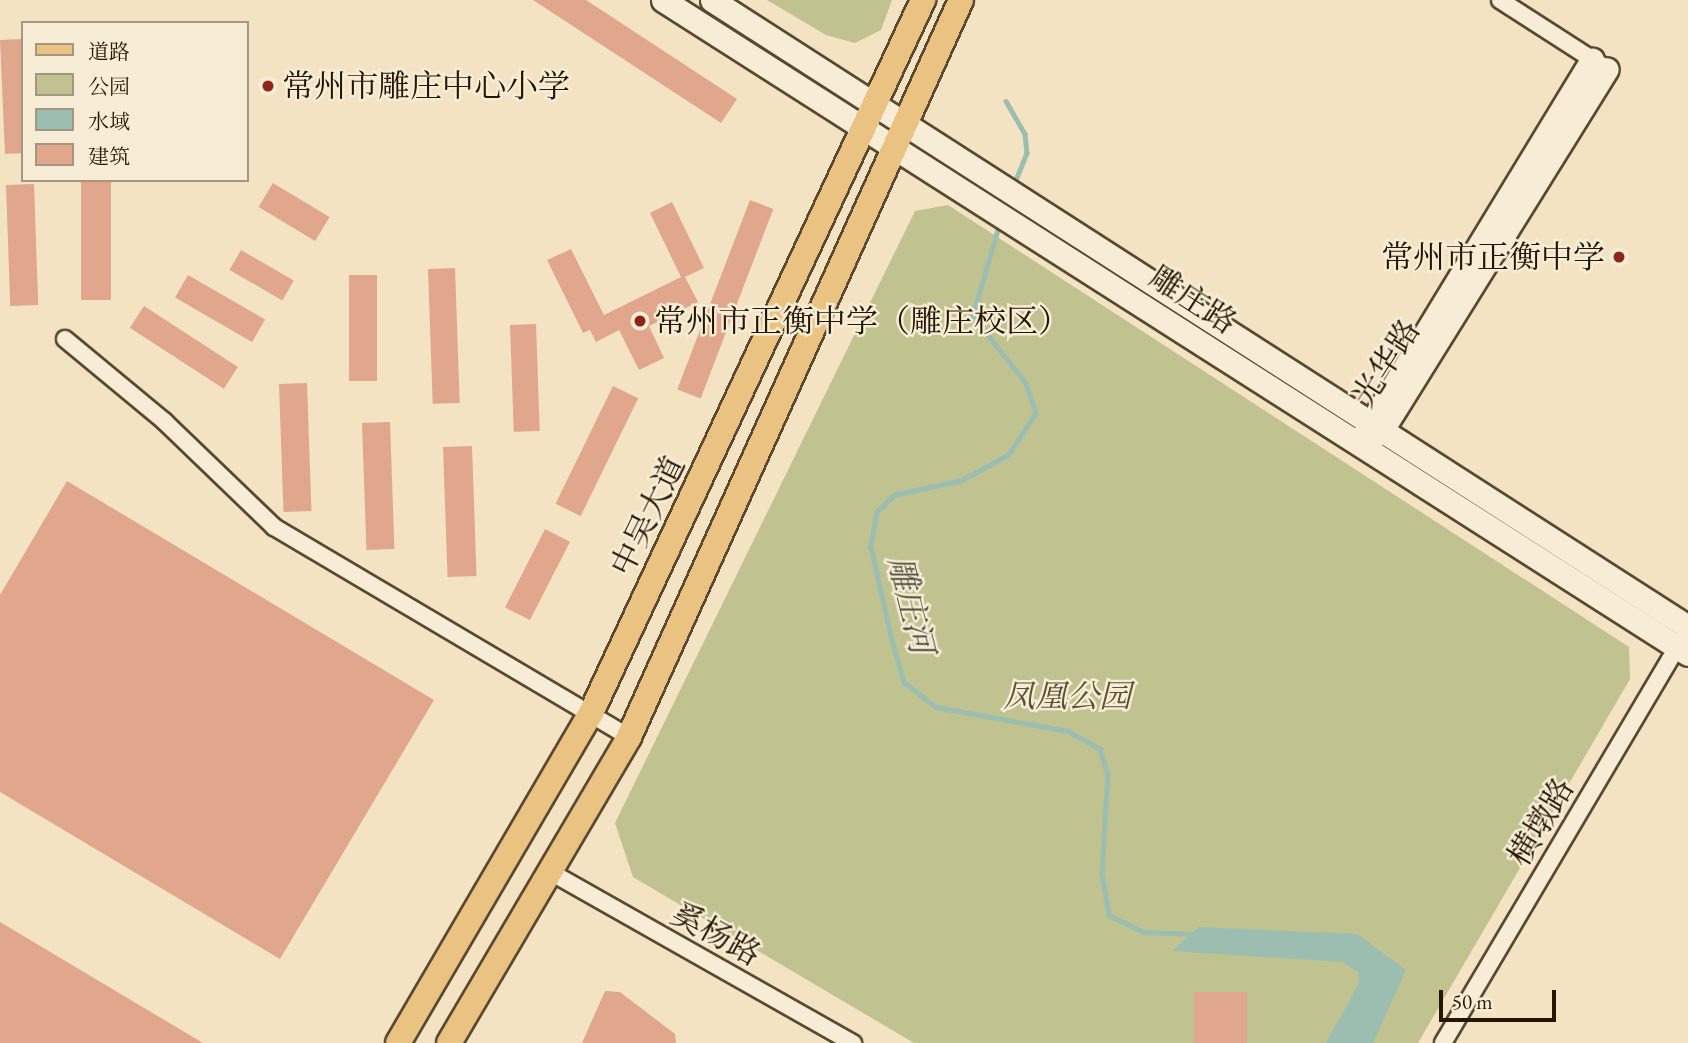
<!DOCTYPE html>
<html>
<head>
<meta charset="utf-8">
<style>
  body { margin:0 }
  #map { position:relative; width:1688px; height:1043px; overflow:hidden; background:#f3e3c2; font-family:"EB Garamond","Noto Serif SC",serif }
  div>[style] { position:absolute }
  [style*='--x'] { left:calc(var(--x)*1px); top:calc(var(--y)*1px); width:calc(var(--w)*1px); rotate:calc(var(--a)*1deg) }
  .green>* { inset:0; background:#c0c28f }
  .water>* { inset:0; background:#9bbeb1 }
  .stream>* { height:4.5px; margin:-2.25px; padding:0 2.25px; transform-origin:2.25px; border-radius:2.25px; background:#9bbeb1 }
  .building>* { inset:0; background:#e0a78d; transform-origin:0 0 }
  .roads { filter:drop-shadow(2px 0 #584930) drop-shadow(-2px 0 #584930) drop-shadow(0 2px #584930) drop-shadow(0 -2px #584930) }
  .street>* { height:16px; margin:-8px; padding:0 8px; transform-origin:8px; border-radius:8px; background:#f7edd7 }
  .secondary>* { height:23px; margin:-11.5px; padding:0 11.5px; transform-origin:11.5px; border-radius:11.5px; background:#f7edd7 }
  .primary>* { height:24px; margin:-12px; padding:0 12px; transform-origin:12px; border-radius:12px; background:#eac281 }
  .dots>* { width:19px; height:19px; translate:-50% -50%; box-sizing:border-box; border:4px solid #f7edd7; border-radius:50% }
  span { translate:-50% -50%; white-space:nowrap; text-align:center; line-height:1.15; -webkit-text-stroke:5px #f7edd7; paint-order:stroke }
  .poi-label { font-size:32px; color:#251600 }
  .left { translate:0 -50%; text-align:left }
  .right { translate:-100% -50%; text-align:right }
  .street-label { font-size:32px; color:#251600 }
  .park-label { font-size:32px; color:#5b5232; font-style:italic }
  .water-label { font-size:33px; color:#4e513e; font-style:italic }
  .legend { position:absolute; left:21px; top:21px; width:228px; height:161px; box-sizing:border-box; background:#f7edd7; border:2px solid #a39781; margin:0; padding:9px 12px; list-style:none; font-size:21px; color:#251600 }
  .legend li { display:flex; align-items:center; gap:14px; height:35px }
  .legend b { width:35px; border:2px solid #a39781 }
  .scale { position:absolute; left:1439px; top:990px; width:117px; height:32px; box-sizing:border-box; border:4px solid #251600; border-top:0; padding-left:9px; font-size:21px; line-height:24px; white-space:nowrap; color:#251600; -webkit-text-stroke:5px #f7edd7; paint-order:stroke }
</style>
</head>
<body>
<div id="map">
  <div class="green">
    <div style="clip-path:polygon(767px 0,892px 0,881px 30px,855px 43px,826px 35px)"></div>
    <div style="clip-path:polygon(948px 205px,1629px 647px,1630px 679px,1418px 1043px,914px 1043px,633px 877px,615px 823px,915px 211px)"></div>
  </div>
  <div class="water">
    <div style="clip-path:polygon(1199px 927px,1357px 934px,1406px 970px,1373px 1043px,1326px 1043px,1359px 983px,1358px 972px,1343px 962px,1172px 951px)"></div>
  </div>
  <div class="stream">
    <div style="--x:1006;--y:101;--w:38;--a:60"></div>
    <div style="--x:1025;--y:134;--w:19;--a:84"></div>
    <div style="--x:1027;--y:153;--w:35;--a:112"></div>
    <div style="--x:1000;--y:223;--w:97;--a:106.2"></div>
    <div style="--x:973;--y:316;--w:85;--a:51.7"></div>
    <div style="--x:1026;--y:383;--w:32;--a:72"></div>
    <div style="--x:1036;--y:413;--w:50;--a:122.7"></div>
    <div style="--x:1009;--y:455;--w:55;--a:151.6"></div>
    <div style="--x:961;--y:481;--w:67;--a:168"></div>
    <div style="--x:895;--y:495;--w:25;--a:137"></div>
    <div style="--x:877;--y:512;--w:36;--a:100"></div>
    <div style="--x:871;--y:547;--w:91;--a:77.3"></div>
    <div style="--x:891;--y:636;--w:48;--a:74.2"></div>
    <div style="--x:904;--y:682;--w:41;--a:38"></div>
    <div style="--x:936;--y:707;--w:134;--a:10.3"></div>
    <div style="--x:1068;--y:731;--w:37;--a:29"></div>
    <div style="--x:1100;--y:749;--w:27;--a:73"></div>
    <div style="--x:1108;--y:775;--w:98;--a:93.5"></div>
    <div style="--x:1102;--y:873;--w:43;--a:80.5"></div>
    <div style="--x:1109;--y:915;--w:39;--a:26"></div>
    <div style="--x:1144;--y:932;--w:53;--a:2.2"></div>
  </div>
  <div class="building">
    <div style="clip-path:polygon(533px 0,586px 0,737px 99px,721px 123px)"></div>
    <div style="clip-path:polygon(23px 39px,23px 153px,5px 154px,0 40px)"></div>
    <div style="left:81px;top:180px;width:30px;height:120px"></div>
    <div style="left:273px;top:183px;width:66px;height:28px;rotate:31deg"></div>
    <div style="left:34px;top:184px;width:121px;height:28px;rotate:88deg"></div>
    <div style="left:750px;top:200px;width:25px;height:203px;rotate:21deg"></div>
    <div style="clip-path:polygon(672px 202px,704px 268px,685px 277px,698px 302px,649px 326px,664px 358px,639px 370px,619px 330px,596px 342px,590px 330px,583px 333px,547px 260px,571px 249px,604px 315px,681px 277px,650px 213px)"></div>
    <div style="left:241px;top:250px;width:61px;height:23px;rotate:30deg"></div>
    <div style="left:455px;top:268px;width:135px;height:27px;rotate:88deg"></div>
    <div style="left:188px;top:275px;width:89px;height:26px;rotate:30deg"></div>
    <div style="left:349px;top:275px;width:28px;height:106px"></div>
    <div style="left:144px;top:306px;width:112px;height:26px;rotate:33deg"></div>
    <div style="left:536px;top:324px;width:107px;height:26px;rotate:88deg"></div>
    <div style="left:307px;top:383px;width:128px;height:28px;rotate:88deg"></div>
    <div style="left:613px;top:386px;width:28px;height:131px;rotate:26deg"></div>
    <div style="left:390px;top:422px;width:127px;height:28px;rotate:88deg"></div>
    <div style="left:472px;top:446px;width:130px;height:29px;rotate:88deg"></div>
    <div style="clip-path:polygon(67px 481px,434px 700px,280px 959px,0 792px,0 595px)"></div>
    <div style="left:545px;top:529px;width:28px;height:88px;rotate:27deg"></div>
    <div style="clip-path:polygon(0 922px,203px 1043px,0 1043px)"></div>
    <div style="clip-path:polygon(605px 991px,620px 992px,675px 1034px,676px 1043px,582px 1043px)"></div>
    <div style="left:1194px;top:992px;width:53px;height:51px"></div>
  </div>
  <div class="roads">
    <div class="street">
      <div style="--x:1500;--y:0;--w:120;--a:32.8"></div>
      <div style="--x:65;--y:339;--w:129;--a:39.6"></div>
      <div style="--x:164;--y:421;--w:153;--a:43.9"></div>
      <div style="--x:274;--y:527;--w:412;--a:30.6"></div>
      <div style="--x:552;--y:873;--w:346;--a:29.5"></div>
      <div style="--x:1443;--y:1043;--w:469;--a:-59.4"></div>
    </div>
    <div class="secondary">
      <div style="--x:663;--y:0;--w:1216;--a:32.54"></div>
      <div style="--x:712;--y:0;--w:1160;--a:32.72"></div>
      <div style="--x:1365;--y:433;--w:437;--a:-58.7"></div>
      <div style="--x:1370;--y:439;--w:15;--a:-37"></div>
      <div style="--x:1382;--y:430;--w:425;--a:-58.1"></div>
    </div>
    <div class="primary">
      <div style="--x:398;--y:1043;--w:382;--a:-59.7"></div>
      <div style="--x:591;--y:713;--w:787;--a:-65.03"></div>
      <div style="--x:449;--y:1043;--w:355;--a:-59.5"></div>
      <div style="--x:629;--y:737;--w:808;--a:-65.75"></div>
    </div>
  </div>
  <div class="dots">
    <div style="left:268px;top:86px;background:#8f2418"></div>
    <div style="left:1619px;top:257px;background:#8f2418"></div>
    <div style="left:640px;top:321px;background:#8f2418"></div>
  </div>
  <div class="poi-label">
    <span class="left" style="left:282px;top:86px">常州市雕庄中心小学</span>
    <span class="right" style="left:1605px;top:257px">常州市正衡中学</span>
    <span class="left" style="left:654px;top:321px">常州市正衡中学（雕庄校区）</span>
  </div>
  <div class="street-label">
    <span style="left:1193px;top:300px;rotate:33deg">雕庄路</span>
    <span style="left:1386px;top:363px;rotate:-57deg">光华路</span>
    <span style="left:648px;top:516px;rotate:-64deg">中吴大道</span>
    <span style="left:1541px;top:822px;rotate:-59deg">横墩路</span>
    <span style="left:716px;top:934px;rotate:29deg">奚杨路</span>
  </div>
  <div class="park-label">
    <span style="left:1067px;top:696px">凤凰公园</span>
  </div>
  <div class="water-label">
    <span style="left:911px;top:605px;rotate:76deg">雕庄河</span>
  </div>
  <ul class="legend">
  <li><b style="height:9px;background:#eac281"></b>道路</li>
  <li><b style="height:19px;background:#c0c28f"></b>公园</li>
  <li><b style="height:19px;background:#9bbeb1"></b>水域</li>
  <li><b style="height:19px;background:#e0a78d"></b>建筑</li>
  </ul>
  <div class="scale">50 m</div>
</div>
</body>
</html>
